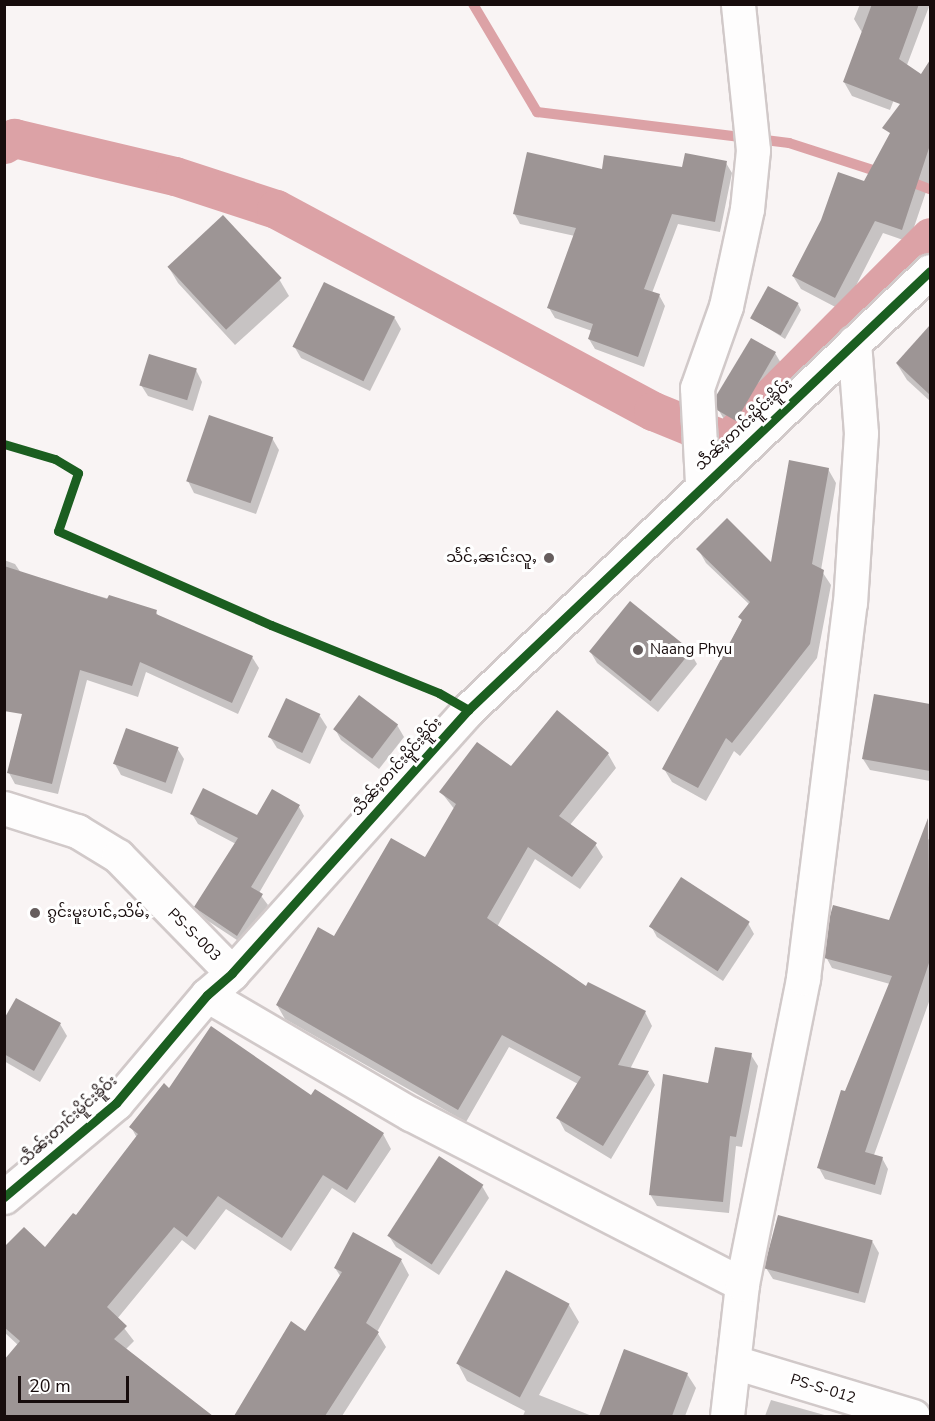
<!DOCTYPE html>
<html>
<head>
<meta charset="utf-8">
<style>
  body { margin:0 }
  #map { position:relative; width:935px; height:1421px; overflow:hidden; background:#f9f4f4; font-family:"Nunito Sans","Noto Sans Myanmar",sans-serif }
  div>[style] { position:absolute }
  [style*='--x'] { left:calc(var(--x)*1px); top:calc(var(--y)*1px); width:calc(var(--w)*1px); rotate:calc(var(--a)*1deg) }
  .shadow>* { inset:0; background:#0003 }
  .stream>* { height:10px; margin:-5px; padding:0 5px; transform-origin:5px; border-radius:5px; background:#dca2a6 }
  .canal>* { height:39px; margin:-19.5px; padding:0 19.5px; transform-origin:19.5px; border-radius:19.5px; background:#dca2a6 }
  .building>* { inset:0; background:#9d9595; transform-origin:0 0 }
  .roads { filter:drop-shadow(2px 0 #d1c9c9) drop-shadow(-2px 0 #d1c9c9) drop-shadow(0 2px #d1c9c9) drop-shadow(0 -2px #d1c9c9) }
  .minor>* { height:33px; margin:-16.5px; padding:0 16.5px; transform-origin:16.5px; border-radius:16.5px; background:#fefdfd }
  .cycleway>* { height:9px; margin:-4.5px; padding:0 4.5px; transform-origin:4.5px; border-radius:4.5px; background:#1b5e20 }
  .dots>* { width:16px; height:16px; translate:-50% -50%; box-sizing:border-box; border:3px solid #fff; border-radius:50% }
  span { translate:-50% -50%; white-space:nowrap; text-align:center; line-height:1.15; -webkit-text-stroke:6px #fff; paint-order:stroke }
  .street-label { font-size:15px; color:#170c0c }
  .poi-label { font-size:15px; color:#170c0c }
  .right { translate:-100% -50%; text-align:right }
  .left { translate:0 -50%; text-align:left }
  .frame { position:absolute; inset:0; border:6px solid #170c0c; pointer-events:none }
  .scale { position:absolute; left:18px; top:1376px; width:111px; height:27px; box-sizing:border-box; border:3px solid #170c0c; border-top:0; padding-left:8px; font-size:18px; line-height:21px; white-space:nowrap; color:#170c0c; -webkit-text-stroke:4px #fff; paint-order:stroke }
</style>
</head>
<body>
<div id="map">
  <div class="shadow">
    <div style="clip-path:polygon(860px 4px,930px 4px,890px 110px,852px 96px,844px 82px,863px 34px,854px 19px)"></div>
    <div style="clip-path:polygon(930px 80px,930px 180px,909px 242px,883px 233px,843px 311px,801px 289px,793px 276px,823px 220px,865px 183px,894px 128px)"></div>
    <div style="clip-path:polygon(726px 163px,732px 173px,720px 232px,678px 224px,652px 293px,659px 295px,665px 306px,644px 367px,595px 349px,589px 339px,592px 331px,555px 318px,549px 308px,575px 236px,520px 224px,514px 213px,603px 170px,683px 169px)"></div>
    <div style="clip-path:polygon(168px 266px,279px 279px,289px 296px,235px 345px,178px 283px)"></div>
    <div style="clip-path:polygon(798px 304px,801px 310px,785px 339px,752px 318px)"></div>
    <div style="clip-path:polygon(394px 317px,401px 329px,370px 391px,301px 358px,294px 346px)"></div>
    <div style="clip-path:polygon(930px 327px,930px 401px,907px 380px,897px 364px)"></div>
    <div style="clip-path:polygon(751px 340px,775px 353px,782px 365px,742px 431px,725px 421px,718px 409px)"></div>
    <div style="clip-path:polygon(196px 370px,202px 382px,193px 411px,148px 396px,141px 385px)"></div>
    <div style="clip-path:polygon(272px 438px,279px 450px,256px 514px,194px 493px,188px 481px)"></div>
    <div style="clip-path:polygon(828px 469px,836px 483px,821px 570px,831px 585px,817px 658px,740px 756px,734px 751px,706px 801px,672px 782px,664px 769px,750px 605px,706px 563px,698px 549px,772px 565px)"></div>
    <div style="clip-path:polygon(4px 560px,15px 564px,23px 576px,4px 640px)"></div>
    <div style="clip-path:polygon(56px 584px,156px 612px,159px 617px,252px 657px,259px 668px,238px 714px,146px 672px,138px 697px,87px 680px,58px 794px,15px 784px,9px 773px)"></div>
    <div style="clip-path:polygon(630px 603px,690px 652px,697px 664px,658px 712px,597px 663px,590px 651px)"></div>
    <div style="clip-path:polygon(875px 696px,930px 705px,930px 781px,870px 770px,863px 759px)"></div>
    <div style="clip-path:polygon(359px 697px,397px 725px,404px 737px,379px 769px,341px 740px,335px 729px)"></div>
    <div style="clip-path:polygon(557px 712px,608px 754px,616px 768px,570px 825px,595px 844px,603px 857px,580px 889px,535px 859px,497px 927px,586px 988px,645px 1012px,652px 1026px,630px 1069px,648px 1073px,655px 1085px,611px 1159px,565px 1131px,558px 1118px,578px 1084px,509px 1047px,466px 1122px,285px 1019px,277px 1005px,335px 938px,426px 859px,455px 810px,441px 792px,511px 769px)"></div>
    <div style="clip-path:polygon(320px 716px,327px 727px,310px 764px,277px 748px,270px 737px)"></div>
    <div style="clip-path:polygon(177px 748px,184px 759px,172px 794px,121px 775px,115px 764px)"></div>
    <div style="clip-path:polygon(299px 807px,304px 816px,259px 893px,268px 905px,243px 944px,202px 917px,196px 907px,236px 844px,198px 824px,192px 814px,258px 817px)"></div>
    <div style="clip-path:polygon(923px 837px,930px 840px,930px 999px,874px 1155px,882px 1158px,888px 1169px,881px 1195px,825px 1179px,819px 1168px,890px 984px,832px 968px,826px 957px,890px 922px)"></div>
    <div style="clip-path:polygon(748px 923px,754px 934px,723px 981px,657px 937px,651px 926px)"></div>
    <div style="clip-path:polygon(17px 1000px,60px 1024px,67px 1036px,40px 1082px,4px 1061px,4px 1022px)"></div>
    <div style="clip-path:polygon(751px 1055px,758px 1066px,742px 1147px,736px 1146px,729px 1213px,657px 1206px,650px 1194px,709px 1084px)"></div>
    <div style="clip-path:polygon(170px 1090px,312px 1097px,383px 1134px,391px 1149px,355px 1203px,332px 1188px,291px 1251px,226px 1209px,195px 1250px,182px 1240px,117px 1319px,134px 1341px,125px 1350px,196px 1405px,202px 1416px,4px 1416px,4px 1362px,18px 1345px,4px 1332px,4px 1249px,45px 1249px,76px 1218px,137px 1138px,131px 1127px)"></div>
    <div style="clip-path:polygon(439px 1159px,482px 1186px,489px 1198px,439px 1275px,396px 1247px,389px 1236px)"></div>
    <div style="clip-path:polygon(872px 1241px,879px 1253px,865px 1303px,773px 1279px,766px 1268px)"></div>
    <div style="clip-path:polygon(401px 1260px,409px 1275px,377px 1332px,386px 1347px,342px 1416px,235px 1416px,291px 1323px,305px 1333px,341px 1277px,335px 1268px)"></div>
    <div style="clip-path:polygon(569px 1305px,579px 1322px,539px 1395px,592px 1416px,523px 1416px,525px 1411px,467px 1381px,458px 1364px)"></div>
    <div style="clip-path:polygon(624px 1350px,687px 1374px,696px 1388px,685px 1416px,600px 1416px)"></div>
    <div style="clip-path:polygon(771px 1400px,828px 1416px,765px 1416px)"></div>
  </div>
  <div class="stream">
    <div style="--x:473;--y:4;--w:126;--a:59.3"></div>
    <div style="--x:537;--y:112;--w:254;--a:7"></div>
    <div style="--x:789;--y:143;--w:98;--a:17.9"></div>
    <div style="--x:906;--y:180;--w:26;--a:21"></div>
  </div>
  <div class="canal">
    <div style="--x:4;--y:144;--w:12;--a:-31"></div>
    <div style="--x:14;--y:138;--w:165;--a:13.3"></div>
    <div style="--x:175;--y:176;--w:106;--a:18.1"></div>
    <div style="--x:276;--y:209;--w:428;--a:28.2"></div>
    <div style="--x:653;--y:411;--w:80;--a:22.1"></div>
    <div style="--x:727;--y:441;--w:288;--a:-45.1"></div>
  </div>
  <div class="building">
    <div style="clip-path:polygon(872px 4px,919px 4px,899px 59px,921px 74px,930px 60px,930px 145px,902px 230px,875px 221px,835px 298px,792px 276px,821px 220px,838px 172px,864px 181px,890px 133px,882px 128px,900px 104px,843px 82px)"></div>
    <div style="clip-path:polygon(527px 152px,602px 169px,604px 155px,682px 167px,685px 153px,727px 161px,715px 222px,672px 214px,644px 289px,660px 294px,638px 357px,588px 339px,593px 324px,547px 308px,576px 228px,513px 214px)"></div>
    <div style="left:223px;top:215px;width:86px;height:76px;rotate:47deg"></div>
    <div style="left:324px;top:282px;width:79px;height:72px;rotate:26deg"></div>
    <div style="left:768px;top:286px;width:35px;height:37px;rotate:29deg"></div>
    <div style="clip-path:polygon(930px 325px,930px 395px,896px 363px)"></div>
    <div style="clip-path:polygon(751px 338px,776px 352px,736px 421px,717px 410px,716px 396px)"></div>
    <div style="left:149px;top:354px;width:50px;height:33px;rotate:17deg"></div>
    <div style="left:209px;top:415px;width:68px;height:70px;rotate:19deg"></div>
    <div style="clip-path:polygon(789px 460px,829px 468px,812px 564px,824px 570px,810px 644px,732px 743px,726px 738px,698px 788px,662px 769px,742px 620px,738px 617px,750px 602px,696px 549px,727px 518px,771px 562px)"></div>
    <div style="clip-path:polygon(4px 566px,107px 599px,109px 595px,157px 610px,156px 614px,253px 656px,232px 703px,140px 662px,132px 686px,80px 670px,52px 784px,7px 773px,22px 714px,4px 711px)"></div>
    <div style="left:630px;top:601px;width:79px;height:65px;rotate:39deg"></div>
    <div style="clip-path:polygon(874px 694px,930px 704px,930px 771px,862px 759px)"></div>
    <div style="left:359px;top:695px;width:49px;height:43px;rotate:37deg"></div>
    <div style="left:286px;top:698px;width:38px;height:43px;rotate:25deg"></div>
    <div style="clip-path:polygon(557px 710px,609px 753px,559px 816px,597px 843px,572px 877px,528px 847px,487px 918px,586px 986px,588px 982px,646px 1011px,618px 1065px,649px 1071px,603px 1146px,556px 1118px,581px 1077px,502px 1035px,458px 1110px,276px 1005px,318px 927px,334px 936px,391px 838px,425px 857px,456px 804px,439px 792px,477px 742px,511px 766px)"></div>
    <div style="left:126px;top:728px;width:56px;height:38px;rotate:20deg"></div>
    <div style="clip-path:polygon(203px 788px,257px 815px,272px 789px,300px 805px,251px 887px,263px 894px,237px 936px,194px 907px,238px 838px,190px 814px)"></div>
    <div style="clip-path:polygon(928px 818px,930px 960px,865px 1152px,883px 1157px,875px 1185px,817px 1168px,841px 1090px,845px 1091px,892px 976px,824px 958px,830px 916px,833px 905px,889px 920px)"></div>
    <div style="left:681px;top:877px;width:82px;height:59px;rotate:33deg"></div>
    <div style="clip-path:polygon(16px 998px,61px 1023px,34px 1071px,4px 1054px,4px 1019px)"></div>
    <div style="clip-path:polygon(211px 1026px,311px 1095px,315px 1089px,384px 1133px,347px 1190px,323px 1175px,282px 1238px,218px 1196px,187px 1237px,174px 1227px,107px 1307px,127px 1326px,114px 1339px,213px 1416px,4px 1416px,4px 1360px,20px 1341px,4px 1327px,4px 1247px,24px 1227px,45px 1247px,73px 1213px,76px 1215px,138px 1134px,129px 1127px,164px 1083px,169px 1088px)"></div>
    <div style="clip-path:polygon(715px 1047px,752px 1053px,736px 1137px,730px 1136px,723px 1202px,649px 1195px,663px 1074px,708px 1083px)"></div>
    <div style="left:439px;top:1156px;width:53px;height:95px;rotate:33deg"></div>
    <div style="left:778px;top:1215px;width:98px;height:55px;rotate:15deg"></div>
    <div style="clip-path:polygon(353px 1232px,402px 1259px,366px 1323px,379px 1332px,325px 1416px,234px 1416px,291px 1321px,305px 1331px,342px 1272px,334px 1268px)"></div>
    <div style="left:506px;top:1270px;width:72px;height:106px;rotate:28deg"></div>
    <div style="clip-path:polygon(624px 1349px,688px 1373px,672px 1416px,599px 1416px)"></div>
  </div>
  <div class="roads">
    <div class="minor">
      <div style="--x:702;--y:483;--w:95;--a:-93"></div>
      <div style="--x:697;--y:388;--w:87;--a:-70.5"></div>
      <div style="--x:726;--y:306;--w:99;--a:-77.8"></div>
      <div style="--x:747;--y:209;--w:59;--a:-84.2"></div>
      <div style="--x:753;--y:150;--w:147;--a:-95.9"></div>
      <div style="--x:4;--y:808;--w:77;--a:17.5"></div>
      <div style="--x:77;--y:831;--w:48;--a:31.4"></div>
      <div style="--x:118;--y:856;--w:163;--a:45.7"></div>
      <div style="--x:207;--y:995;--w:236;--a:30.3"></div>
      <div style="--x:411;--y:1114;--w:372;--a:27.2"></div>
      <div style="--x:4;--y:1197;--w:146;--a:-40"></div>
      <div style="--x:116;--y:1103;--w:141;--a:-49.9"></div>
      <div style="--x:207;--y:995;--w:33;--a:-41"></div>
      <div style="--x:232;--y:973;--w:353;--a:-48.1"></div>
      <div style="--x:468;--y:710;--w:637;--a:-43.54"></div>
      <div style="--x:734;--y:1362;--w:187;--a:16.8"></div>
      <div style="--x:727;--y:1416;--w:133;--a:-83.5"></div>
      <div style="--x:742;--y:1284;--w:312;--a:-78.7"></div>
      <div style="--x:803;--y:978;--w:378;--a:-82.9"></div>
      <div style="--x:850;--y:603;--w:170;--a:-86.3"></div>
      <div style="--x:861;--y:433;--w:91;--a:-94.4"></div>
    </div>
  </div>
  <div class="cycleway">
    <div style="--x:4;--y:444;--w:53;--a:16.4"></div>
    <div style="--x:55;--y:459;--w:27;--a:31"></div>
    <div style="--x:78;--y:473;--w:61;--a:109"></div>
    <div style="--x:58;--y:531;--w:233;--a:23.8"></div>
    <div style="--x:271;--y:625;--w:181;--a:22"></div>
    <div style="--x:439;--y:693;--w:34;--a:30"></div>
    <div style="--x:4;--y:1197;--w:146;--a:-40"></div>
    <div style="--x:116;--y:1103;--w:141;--a:-49.9"></div>
    <div style="--x:207;--y:995;--w:33;--a:-41"></div>
    <div style="--x:232;--y:973;--w:353;--a:-48.1"></div>
    <div style="--x:468;--y:710;--w:637;--a:-43.54"></div>
  </div>
  <div class="dots">
    <div style="left:549px;top:558px;background:#665d5d"></div>
    <div style="left:638px;top:650px;background:#665d5d"></div>
    <div style="left:35px;top:913px;background:#665d5d"></div>
  </div>
  <div class="street-label">
    <span style="left:744px;top:425px;rotate:-43deg">သဵၼ်ႈတၢင်းမိူင်းၶိူဝ်း</span>
    <span style="left:397px;top:767px;rotate:-48deg">သဵၼ်ႈတၢင်းမိူင်းၶိူဝ်း</span>
    <span style="left:194px;top:935px;rotate:45deg">PS-S-003</span>
    <span style="left:68px;top:1121px;rotate:-42deg">သဵၼ်ႈတၢင်းမိူင်းၶိူဝ်း</span>
    <span style="left:823px;top:1389px;rotate:17deg">PS-S-012</span>
  </div>
  <div class="poi-label">
    <span class="right" style="left:537px;top:558px">သႅင်ႇၼၢင်းလူႇ</span>
    <span class="left" style="left:650px;top:650px">Naang Phyu</span>
    <span class="left" style="left:47px;top:913px">ၵွင်းမူးပၢင်ႇသိမ်ႇ</span>
  </div>
  <div class="frame"></div>
  <div class="scale">20 m</div>
</div>
</body>
</html>
